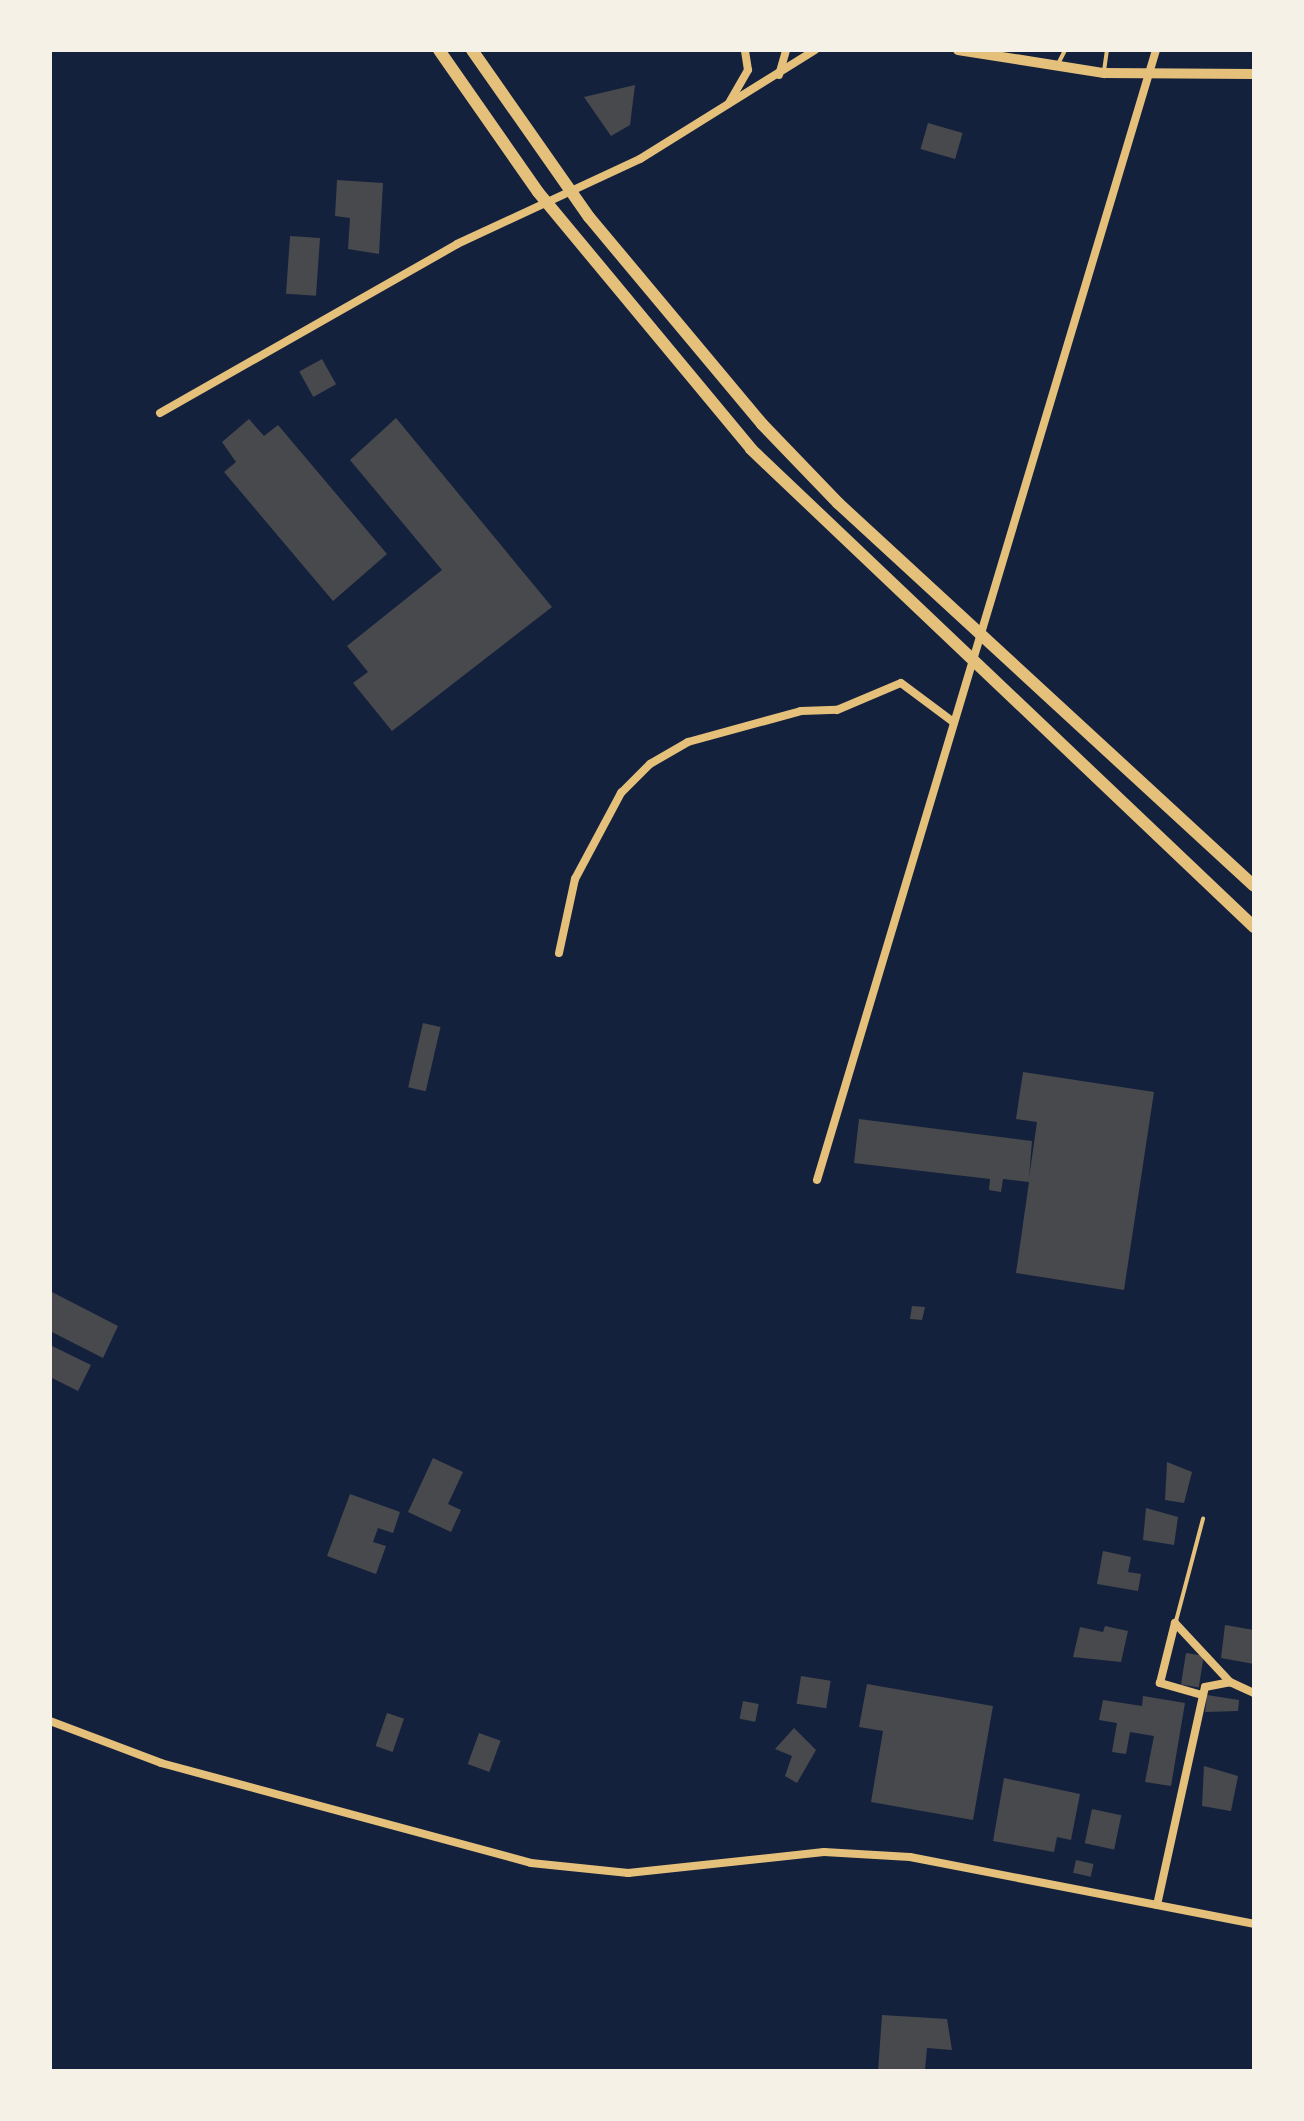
<!DOCTYPE html>
<html>
<head>
<meta charset="utf-8">
<style>
  body { margin:0 }
  #map { position:relative; width:1304px; height:2121px; overflow:hidden; background:#14213d; font-family:Overpass,sans-serif }
  div>[style] { position:absolute }
  [style*='--x'] { left:calc(var(--x)*1px); top:calc(var(--y)*1px); width:calc(var(--w)*1px); rotate:calc(var(--a)*1deg) }
  .building>* { inset:0; background:#48494c; transform-origin:0 0 }
  .service>* { height:4px; margin:-2px; padding:0 2px; transform-origin:2px; border-radius:2px; background:#e5c07b }
  .minor>* { height:8px; margin:-4px; padding:0 4px; transform-origin:4px; border-radius:4px; background:#e5c07b }
  .tertiary>* { height:10px; margin:-5px; padding:0 5px; transform-origin:5px; border-radius:5px; background:#e5c07b }
  .trunk>* { height:12px; margin:-6px; padding:0 6px; transform-origin:6px; border-radius:6px; background:#e5c07b }
  span { translate:-50% -50%; white-space:nowrap; text-align:center; line-height:1.15; -webkit-text-stroke:6px #f6f1e7; paint-order:stroke }
  .frame { position:absolute; inset:0; border:52px solid #f6f1e7; pointer-events:none }
</style>
</head>
<body>
<div id="map">
  <div class="building">
    <div style="clip-path:polygon(635px 85px,630px 125px,611px 136px,584px 97px)"></div>
    <div style="left:928px;top:123px;width:36px;height:27px;rotate:16deg"></div>
    <div style="clip-path:polygon(337px 180px,383px 183px,379px 254px,348px 249px,350px 218px,335px 216px)"></div>
    <div style="left:320px;top:238px;width:58px;height:30px;rotate:94deg"></div>
    <div style="left:322px;top:359px;width:29px;height:26px;rotate:61deg"></div>
    <div style="clip-path:polygon(396px 418px,552px 607px,392px 731px,353px 683px,368px 672px,347px 646px,442px 570px,350px 460px)"></div>
    <div style="clip-path:polygon(249px 419px,264px 436px,278px 425px,387px 554px,333px 601px,224px 472px,236px 462px,222px 442px)"></div>
    <div style="left:423px;top:1023px;width:18px;height:66px;rotate:13deg"></div>
    <div style="clip-path:polygon(1023px 1072px,1154px 1092px,1124px 1290px,1016px 1273px,1029px 1182px,1003px 1179px,1001px 1192px,989px 1190px,990px 1179px,854px 1163px,859px 1119px,1032px 1141px,1029px 1178px,1037px 1122px,1016px 1119px)"></div>
    <div style="clip-path:polygon(50px 1291px,118px 1326px,103px 1358px,50px 1331px)"></div>
    <div style="clip-path:polygon(912px 1306px,925px 1307px,922px 1320px,910px 1319px)"></div>
    <div style="clip-path:polygon(50px 1345px,91px 1365px,78px 1391px,50px 1377px)"></div>
    <div style="clip-path:polygon(433px 1458px,463px 1472px,448px 1504px,461px 1510px,451px 1532px,408px 1512px)"></div>
    <div style="clip-path:polygon(1167px 1462px,1192px 1472px,1184px 1503px,1165px 1500px)"></div>
    <div style="clip-path:polygon(350px 1494px,400px 1512px,393px 1533px,378px 1528px,373px 1542px,386px 1546px,376px 1574px,327px 1556px)"></div>
    <div style="clip-path:polygon(1146px 1508px,1178px 1517px,1174px 1545px,1143px 1540px)"></div>
    <div style="clip-path:polygon(1103px 1551px,1131px 1557px,1128px 1572px,1141px 1574px,1138px 1591px,1097px 1584px)"></div>
    <div style="clip-path:polygon(1225px 1625px,1254px 1630px,1254px 1664px,1221px 1658px)"></div>
    <div style="clip-path:polygon(1105px 1626px,1128px 1631px,1121px 1662px,1073px 1657px,1080px 1627px,1103px 1632px)"></div>
    <div style="left:1186px;top:1653px;width:18px;height:32px;rotate:9deg"></div>
    <div style="left:801px;top:1676px;width:30px;height:28px;rotate:9deg"></div>
    <div style="clip-path:polygon(867px 1684px,993px 1706px,973px 1820px,871px 1802px,883px 1731px,859px 1727px)"></div>
    <div style="clip-path:polygon(1207px 1695px,1239px 1700px,1238px 1711px,1205px 1712px)"></div>
    <div style="clip-path:polygon(1143px 1696px,1185px 1703px,1171px 1786px,1145px 1782px,1154px 1736px,1130px 1732px,1126px 1754px,1112px 1752px,1117px 1723px,1099px 1720px,1103px 1700px,1142px 1706px)"></div>
    <div style="left:743px;top:1701px;width:16px;height:18px;rotate:11deg"></div>
    <div style="left:387px;top:1713px;width:18px;height:35px;rotate:19deg"></div>
    <div style="clip-path:polygon(794px 1728px,816px 1750px,797px 1783px,785px 1776px,792px 1756px,775px 1749px)"></div>
    <div style="left:479px;top:1733px;width:23px;height:33px;rotate:20deg"></div>
    <div style="clip-path:polygon(1204px 1766px,1238px 1776px,1231px 1811px,1202px 1806px)"></div>
    <div style="clip-path:polygon(1004px 1778px,1080px 1794px,1071px 1840px,1057px 1837px,1054px 1852px,993px 1841px)"></div>
    <div style="left:1092px;top:1809px;width:30px;height:35px;rotate:12deg"></div>
    <div style="left:1076px;top:1860px;width:18px;height:13px;rotate:13deg"></div>
    <div style="clip-path:polygon(882px 2015px,947px 2019px,952px 2050px,927px 2048px,925px 2070px,878px 2071px)"></div>
  </div>
  <div class="service">
    <div style="--x:1058;--y:64;--w:16;--a:-63"></div>
    <div style="--x:1104;--y:71;--w:21;--a:-82"></div>
    <div style="--x:1176;--y:1621;--w:106;--a:-75.2"></div>
  </div>
  <div class="minor">
    <div style="--x:779;--y:75;--w:26;--a:-74"></div>
    <div style="--x:729;--y:103;--w:38;--a:-60"></div>
    <div style="--x:748;--y:70;--w:20;--a:-99"></div>
    <div style="--x:160;--y:413;--w:342;--a:-29.6"></div>
    <div style="--x:457;--y:244;--w:202;--a:-24.9"></div>
    <div style="--x:640;--y:159;--w:206;--a:-31.9"></div>
    <div style="--x:559;--y:953;--w:76;--a:-77.8"></div>
    <div style="--x:575;--y:879;--w:98;--a:-61.9"></div>
    <div style="--x:621;--y:793;--w:41;--a:-45"></div>
    <div style="--x:650;--y:764;--w:44;--a:-30.1"></div>
    <div style="--x:688;--y:742;--w:117;--a:-15.3"></div>
    <div style="--x:801;--y:711;--w:36;--a:-2"></div>
    <div style="--x:837;--y:710;--w:69;--a:-22.9"></div>
    <div style="--x:901;--y:683;--w:64;--a:36.7"></div>
    <div style="--x:817;--y:1180;--w:1180;--a:-73.3"></div>
    <div style="--x:1202;--y:1695;--w:44;--a:-164.1"></div>
    <div style="--x:1160;--y:1683;--w:62;--a:-76"></div>
    <div style="--x:1175;--y:1623;--w:81;--a:47"></div>
    <div style="--x:50;--y:1721;--w:119;--a:20.7"></div>
    <div style="--x:161;--y:1763;--w:383;--a:15.1"></div>
    <div style="--x:531;--y:1863;--w:98;--a:5.9"></div>
    <div style="--x:628;--y:1873;--w:197;--a:-6.1"></div>
    <div style="--x:824;--y:1852;--w:86;--a:3.3"></div>
    <div style="--x:910;--y:1857;--w:350;--a:11"></div>
    <div style="--x:1157;--y:1905;--w:223;--a:-77.6"></div>
    <div style="--x:1205;--y:1687;--w:25;--a:-11"></div>
    <div style="--x:1230;--y:1682;--w:26;--a:25"></div>
  </div>
  <div class="tertiary">
    <div style="--x:958;--y:50;--w:148;--a:9"></div>
    <div style="--x:1104;--y:73;--w:150;--a:0.4"></div>
  </div>
  <div class="trunk">
    <div style="--x:439;--y:50;--w:173;--a:55.1"></div>
    <div style="--x:538;--y:192;--w:334;--a:50.3"></div>
    <div style="--x:751;--y:449;--w:694;--a:43.54"></div>
    <div style="--x:472;--y:50;--w:204;--a:55"></div>
    <div style="--x:589;--y:217;--w:270;--a:50.1"></div>
    <div style="--x:762;--y:424;--w:110;--a:46.1"></div>
    <div style="--x:838;--y:503;--w:565;--a:42.63"></div>
  </div>
  <div class="frame"></div>
</div>
</body>
</html>
